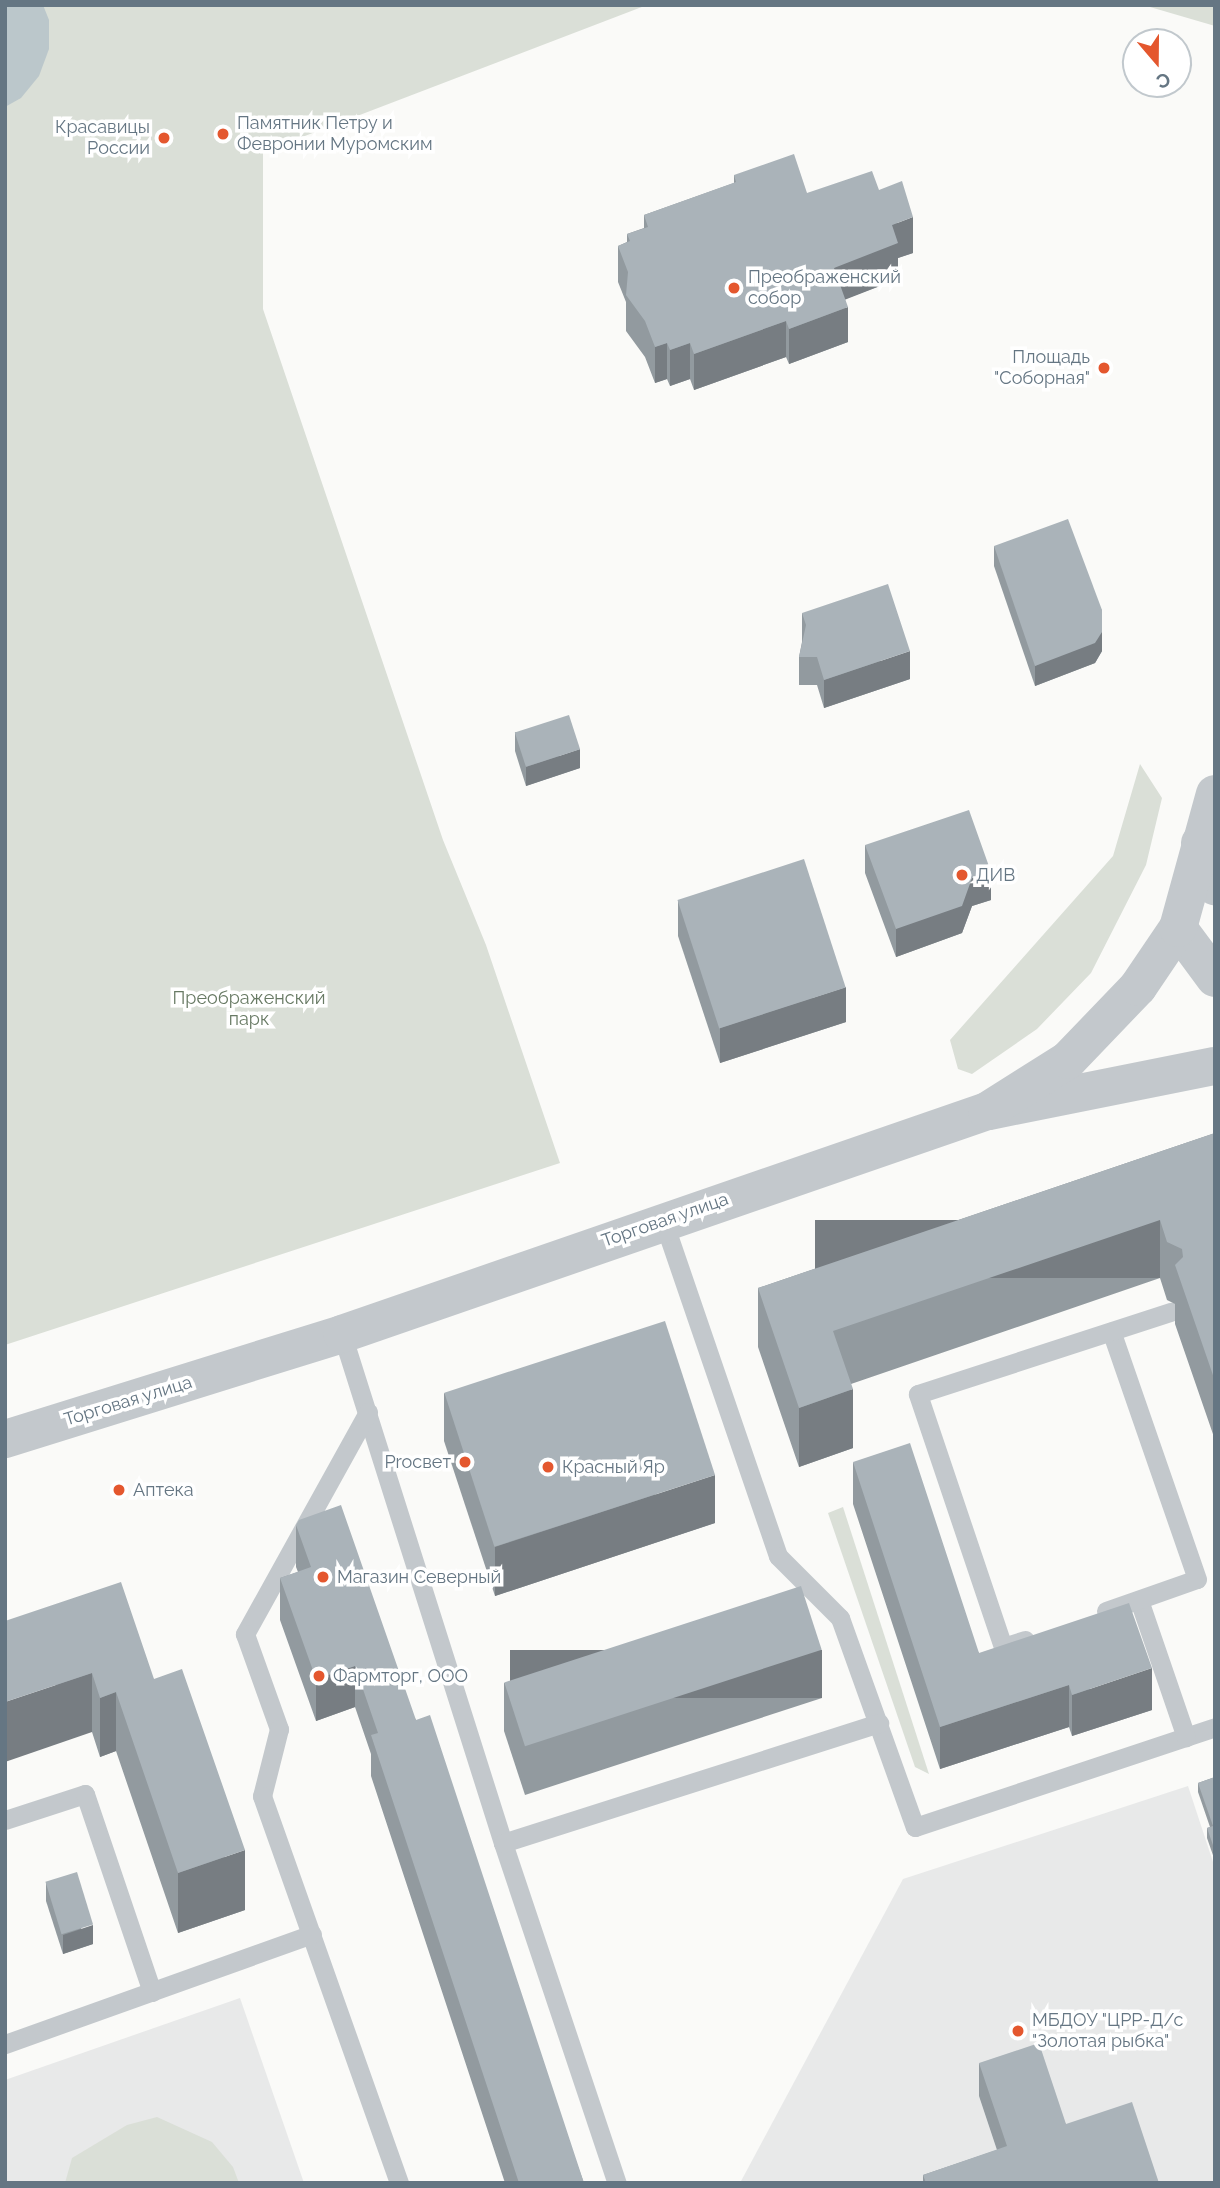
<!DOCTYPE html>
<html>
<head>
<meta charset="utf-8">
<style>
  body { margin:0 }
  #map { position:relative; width:1220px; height:2188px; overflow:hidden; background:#fafaf8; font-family:Raleway,sans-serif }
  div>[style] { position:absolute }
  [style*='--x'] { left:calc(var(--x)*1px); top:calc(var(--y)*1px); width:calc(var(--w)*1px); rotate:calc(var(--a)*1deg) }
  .built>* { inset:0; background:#e8e9e9 }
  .green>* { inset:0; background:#dadfd7 }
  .water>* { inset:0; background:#bbc7cb }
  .service>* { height:19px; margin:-9.5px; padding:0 9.5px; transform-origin:9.5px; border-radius:9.5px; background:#c3c8cc }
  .minor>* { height:38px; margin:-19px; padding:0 19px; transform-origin:19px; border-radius:19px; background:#c3c8cc }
  .tertiary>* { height:38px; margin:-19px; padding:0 19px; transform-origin:19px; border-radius:19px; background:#c3c8cc }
  .wall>* { inset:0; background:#929a9f }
  .shaded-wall>* { inset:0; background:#777d82; transform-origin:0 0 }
  .building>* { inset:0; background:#aab3b9; transform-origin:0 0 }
  .dots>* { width:19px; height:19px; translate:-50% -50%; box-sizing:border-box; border:4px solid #fff; border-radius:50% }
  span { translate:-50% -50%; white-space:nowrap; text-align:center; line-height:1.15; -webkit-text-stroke:7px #fff; paint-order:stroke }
  .poi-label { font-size:18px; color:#657683 }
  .left { translate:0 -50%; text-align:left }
  .right { translate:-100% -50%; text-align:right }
  .park-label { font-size:18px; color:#687a64 }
  .street-label { font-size:18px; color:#657683 }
  .frame { position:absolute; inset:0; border:7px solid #657683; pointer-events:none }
  .north { position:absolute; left:1122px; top:28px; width:70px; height:70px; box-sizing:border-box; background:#fff; border:2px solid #c1c8cd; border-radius:50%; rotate:160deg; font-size:19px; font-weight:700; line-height:28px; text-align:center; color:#657683 }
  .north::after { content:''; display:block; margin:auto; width:24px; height:32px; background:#e4572e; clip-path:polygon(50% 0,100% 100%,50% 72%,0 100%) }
</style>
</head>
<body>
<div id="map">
  <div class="built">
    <div style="clip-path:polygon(1188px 1786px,1215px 1868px,1215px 2183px,740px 2183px,903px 1879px)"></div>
    <div style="clip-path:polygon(240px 1998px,304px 2183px,5px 2183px,5px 2080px)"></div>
  </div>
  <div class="green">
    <div style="clip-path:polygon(5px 5px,647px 5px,263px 152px,263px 309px,443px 840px,486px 945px,560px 1163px,5px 1345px)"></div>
    <div style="clip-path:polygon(1150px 5px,1215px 5px,1215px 26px,1150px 7px)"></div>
    <div style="clip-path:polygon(1140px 764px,1162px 798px,1146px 865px,1091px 973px,1037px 1029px,972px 1074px,958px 1069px,950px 1040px,1113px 856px)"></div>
    <div style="clip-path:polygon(843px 1507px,929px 1774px,915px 1767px,828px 1513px)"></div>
    <div style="clip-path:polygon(157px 2117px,212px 2142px,233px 2167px,239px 2183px,65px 2183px,72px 2158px,127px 2125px)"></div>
  </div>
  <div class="water">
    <div style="clip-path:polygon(5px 5px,43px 5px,49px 20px,49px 49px,39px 76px,21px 98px,5px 107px)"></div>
  </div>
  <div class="service">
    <div style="--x:663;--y:1220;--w:355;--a:71.1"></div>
    <div style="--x:778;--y:1556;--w:88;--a:45"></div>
    <div style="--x:840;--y:1618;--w:222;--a:70.3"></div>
    <div style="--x:915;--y:1827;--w:316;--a:-18.4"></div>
    <div style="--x:342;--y:1334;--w:534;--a:72.45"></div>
    <div style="--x:503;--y:1843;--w:359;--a:71.5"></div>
    <div style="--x:368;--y:1412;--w:254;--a:119"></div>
    <div style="--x:245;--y:1634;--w:101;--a:70.3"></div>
    <div style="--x:279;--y:1729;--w:69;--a:104.2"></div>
    <div style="--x:262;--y:1796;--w:411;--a:70.5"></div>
    <div style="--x:1139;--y:1600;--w:145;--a:71.1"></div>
    <div style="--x:1106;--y:1611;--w:96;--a:-19.4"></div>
    <div style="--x:1197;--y:1579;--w:262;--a:-109.1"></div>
    <div style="--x:1025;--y:1640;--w:23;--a:162"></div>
    <div style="--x:1003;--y:1647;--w:267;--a:-108.6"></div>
    <div style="--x:918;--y:1394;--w:266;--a:-18"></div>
    <div style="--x:5;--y:1820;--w:84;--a:-18"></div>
    <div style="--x:85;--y:1794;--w:209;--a:71.3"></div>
    <div style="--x:503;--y:1843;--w:395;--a:-17.7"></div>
    <div style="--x:5;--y:2044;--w:326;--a:-19.7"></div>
  </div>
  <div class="minor">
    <div style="--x:1200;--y:843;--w:46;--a:70.8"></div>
    <div style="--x:1178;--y:928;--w:62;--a:53.5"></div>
    <div style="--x:989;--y:1111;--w:230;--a:-11.3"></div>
  </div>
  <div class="tertiary">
    <div style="--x:5;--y:1439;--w:353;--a:-17.3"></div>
    <div style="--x:342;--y:1334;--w:682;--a:-19.07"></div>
    <div style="--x:987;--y:1111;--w:96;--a:-32.2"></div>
    <div style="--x:1068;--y:1060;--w:101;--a:-46.2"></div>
    <div style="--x:1138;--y:987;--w:71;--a:-55.9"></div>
    <div style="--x:1178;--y:928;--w:139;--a:-74.6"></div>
  </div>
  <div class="wall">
    <div style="clip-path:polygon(734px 175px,807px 193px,879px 190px,913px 253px,898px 258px,898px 279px,845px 299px,848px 342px,789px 364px,786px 357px,694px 390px,690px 379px,670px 386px,667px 379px,655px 383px,645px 357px,626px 331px,626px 302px,618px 282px,618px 246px,627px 242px,627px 234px,644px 228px,644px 215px,734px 183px)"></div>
    <div style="clip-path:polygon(994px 546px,1102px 610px,1102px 651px,1095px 663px,1035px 686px,994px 566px)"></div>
    <div style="clip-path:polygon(802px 613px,910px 679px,824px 708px,817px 685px,799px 685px,799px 657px,802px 642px)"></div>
    <div style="clip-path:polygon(515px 732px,580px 768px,526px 786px,515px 751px)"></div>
    <div style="clip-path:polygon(865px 845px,991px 900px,972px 906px,962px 933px,896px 957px,865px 873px)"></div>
    <div style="clip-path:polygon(678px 900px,846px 1022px,720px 1063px,678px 936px)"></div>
    <div style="clip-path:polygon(1215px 1133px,1215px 1440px,1175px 1324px,1175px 1304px,1167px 1300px,1160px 1278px,851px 1384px,853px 1448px,799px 1467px,758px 1347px,758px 1288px)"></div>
    <div style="clip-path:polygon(444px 1393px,715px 1523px,495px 1596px,444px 1441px)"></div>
    <div style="clip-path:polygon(853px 1462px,979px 1653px,1152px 1710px,1072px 1736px,1069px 1727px,940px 1769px,853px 1504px)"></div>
    <div style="clip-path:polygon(296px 1525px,416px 1720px,584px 2183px,505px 2183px,371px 1776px,371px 1754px,355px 1707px,316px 1721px,280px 1620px,280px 1578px,298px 1572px,296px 1567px)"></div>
    <div style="clip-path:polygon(5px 1621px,154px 1679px,245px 1910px,178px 1933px,116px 1751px,100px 1757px,92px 1732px)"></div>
    <div style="clip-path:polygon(504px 1683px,822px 1698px,525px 1795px,504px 1731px)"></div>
    <div style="clip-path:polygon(1215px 1777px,1215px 1861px,1207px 1838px,1207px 1828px,1210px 1827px,1198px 1792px,1198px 1783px)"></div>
    <div style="clip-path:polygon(46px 1882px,93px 1944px,63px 1954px,46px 1901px)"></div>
    <div style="clip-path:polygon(979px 2063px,1066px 2124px,1159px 2183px,923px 2183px,923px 2175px,997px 2150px,979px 2096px)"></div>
  </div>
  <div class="shaded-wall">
    <div style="clip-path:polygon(913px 217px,913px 253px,898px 258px,898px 279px,834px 304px,834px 268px,892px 225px)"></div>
    <div style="clip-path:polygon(848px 307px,848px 342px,789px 364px,789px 329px)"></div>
    <div style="clip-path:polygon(786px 321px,786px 357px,694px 390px,694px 354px)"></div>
    <div style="clip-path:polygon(667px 343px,667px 379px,655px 383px,655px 347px)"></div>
    <div style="clip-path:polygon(690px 343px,690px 379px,670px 386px,670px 350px)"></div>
    <div style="clip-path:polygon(1102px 632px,1102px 651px,1095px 663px,1035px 686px,1035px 666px)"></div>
    <div style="clip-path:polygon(910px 651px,910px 679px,824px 708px,824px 680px)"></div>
    <div style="clip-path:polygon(580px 749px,580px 768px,526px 786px,526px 767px)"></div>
    <div style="clip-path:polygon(991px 872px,991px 900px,972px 906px,962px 933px,896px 957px,896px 929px,972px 878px)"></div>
    <div style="clip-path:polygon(846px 987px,846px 1022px,720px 1063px,720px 1028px)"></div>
    <div style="left:1160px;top:1220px;width:58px;height:345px;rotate:90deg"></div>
    <div style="clip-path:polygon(853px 1389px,853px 1448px,799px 1467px,799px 1408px)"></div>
    <div style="clip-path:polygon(715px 1475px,715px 1523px,495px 1596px,495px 1547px)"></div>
    <div style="left:822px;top:1650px;width:48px;height:312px;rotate:90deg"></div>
    <div style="clip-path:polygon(355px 1666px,355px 1707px,316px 1721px,316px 1679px)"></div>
    <div style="clip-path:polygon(1152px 1668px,1152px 1710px,1072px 1736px,1072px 1695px)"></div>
    <div style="clip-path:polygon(92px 1673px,92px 1732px,5px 1762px,5px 1702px)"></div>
    <div style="clip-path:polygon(1069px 1685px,1069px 1727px,940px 1769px,940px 1727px)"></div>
    <div style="clip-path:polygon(116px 1692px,116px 1751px,100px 1757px,100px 1698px)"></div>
    <div style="clip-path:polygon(245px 1850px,245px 1910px,178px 1933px,178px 1873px)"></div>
    <div style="clip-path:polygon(93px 1925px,93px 1944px,63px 1954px,63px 1935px)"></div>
  </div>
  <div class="building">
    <div style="clip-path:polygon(794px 154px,807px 193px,872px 171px,879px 190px,902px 181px,913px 217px,892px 225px,898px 243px,834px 268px,848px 307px,789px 329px,786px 321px,694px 354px,690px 343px,670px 350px,667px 343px,655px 347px,645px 321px,626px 295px,628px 272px,618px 246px,630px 241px,627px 234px,648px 227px,644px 215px,736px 182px,734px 175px)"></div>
    <div style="clip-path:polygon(1068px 519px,1102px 610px,1102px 632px,1095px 643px,1035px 666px,994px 546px)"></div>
    <div style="clip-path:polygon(888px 584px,910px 651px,824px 680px,817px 657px,799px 657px,806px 625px,802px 613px)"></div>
    <div style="left:569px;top:715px;width:36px;height:57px;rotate:72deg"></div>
    <div style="clip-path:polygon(969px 810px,991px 872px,972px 878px,962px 906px,896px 929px,865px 845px)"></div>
    <div style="left:804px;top:859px;width:135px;height:133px;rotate:72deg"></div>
    <div style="clip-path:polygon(1215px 1133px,1215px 1381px,1175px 1265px,1183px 1257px,1182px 1249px,1167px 1242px,1160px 1220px,833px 1331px,853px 1389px,799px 1408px,758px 1288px)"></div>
    <div style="left:665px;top:1321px;width:162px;height:232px;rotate:72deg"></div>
    <div style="clip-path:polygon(910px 1443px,979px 1653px,1129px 1603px,1152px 1668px,1072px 1695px,1069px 1685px,940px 1727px,853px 1462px)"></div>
    <div style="clip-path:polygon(341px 1505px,416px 1720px,430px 1715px,584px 2183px,519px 2183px,371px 1735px,378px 1733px,355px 1666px,316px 1679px,280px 1578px,311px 1567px,296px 1525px,299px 1520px)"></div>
    <div style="clip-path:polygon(121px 1582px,154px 1679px,182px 1669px,245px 1850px,178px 1873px,116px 1692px,100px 1698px,92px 1673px,5px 1702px,5px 1621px)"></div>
    <div style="left:801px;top:1586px;width:67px;height:312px;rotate:72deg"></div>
    <div style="clip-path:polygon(1215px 1777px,1215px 1851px,1207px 1828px,1213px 1826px,1198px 1783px)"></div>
    <div style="left:77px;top:1872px;width:55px;height:33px;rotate:73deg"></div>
    <div style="clip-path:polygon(1039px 2043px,1066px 2124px,1132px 2102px,1159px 2183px,926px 2183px,923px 2175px,1007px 2146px,979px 2063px)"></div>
  </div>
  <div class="dots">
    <div style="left:223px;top:134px;background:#e4572e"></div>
    <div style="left:164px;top:138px;background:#e4572e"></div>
    <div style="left:734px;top:288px;background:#e4572e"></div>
    <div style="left:1104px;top:368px;background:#e4572e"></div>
    <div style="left:962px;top:875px;background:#e4572e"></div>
    <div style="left:465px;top:1462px;background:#e4572e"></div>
    <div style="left:548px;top:1467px;background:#e4572e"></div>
    <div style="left:119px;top:1490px;background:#e4572e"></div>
    <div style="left:323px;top:1577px;background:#e4572e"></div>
    <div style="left:319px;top:1676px;background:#e4572e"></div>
    <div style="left:1018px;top:2031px;background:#e4572e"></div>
  </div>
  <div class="poi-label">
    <span class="left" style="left:237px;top:134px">Памятник Петру и<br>Февронии Муромским</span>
    <span class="right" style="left:150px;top:138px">Красавицы<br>России</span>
    <span class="left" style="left:748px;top:288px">Преображенский<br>собор</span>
    <span class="right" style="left:1090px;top:368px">Площадь<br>"Соборная"</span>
    <span class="left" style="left:976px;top:875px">ДИВ</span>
    <span class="right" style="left:451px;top:1462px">Proсвет</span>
    <span class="left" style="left:562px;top:1467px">Красный Яр</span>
    <span class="left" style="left:133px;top:1490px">Аптека</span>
    <span class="left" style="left:337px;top:1577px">Магазин Северный</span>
    <span class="left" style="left:333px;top:1676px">Фармторг, ООО</span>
    <span class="left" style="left:1032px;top:2031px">МБДОУ "ЦРР-Д/с<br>"Золотая рыбка"</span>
  </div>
  <div class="park-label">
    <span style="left:249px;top:1009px">Преображенский<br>парк</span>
  </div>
  <div class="street-label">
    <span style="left:665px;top:1220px;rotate:-19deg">Торговая улица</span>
    <span style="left:128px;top:1401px;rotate:-17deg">Торговая улица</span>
  </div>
  <div class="frame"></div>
  <div class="north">С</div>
</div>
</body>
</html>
